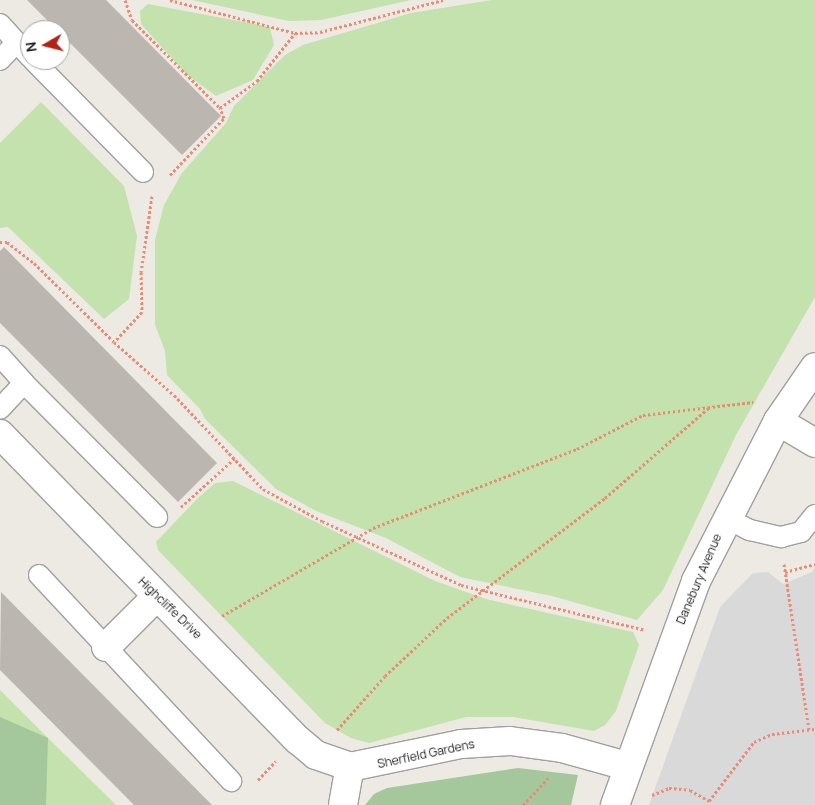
<!DOCTYPE html>
<html>
<head>
<meta charset="utf-8">
<style>
  body { margin:0 }
  #map { position:relative; width:815px; height:805px; overflow:hidden; background:#eceae3; font-family:Manrope,sans-serif }
  div>[style] { position:absolute }
  [style*='--x'] { left:calc(var(--x)*1px); top:calc(var(--y)*1px); width:calc(var(--w)*1px); rotate:calc(var(--a)*1deg) }
  .residential>* { inset:0; background:#dad9d9 }
  .grass>* { inset:0; background:#c3e2ad }
  .forest>* { inset:0; background:#a5c79c }
  .building>* { inset:0; background:#bcb6b0 }
  .path>* { height:3px; margin-top:-1.5px; transform-origin:0; background:repeating-linear-gradient(90deg,#ea8b76 0 2.5px,transparent 0 5px) }
  .roads { filter:drop-shadow(1px 0 #a0a0a0) drop-shadow(-1px 0 #a0a0a0) drop-shadow(0 1px #a0a0a0) drop-shadow(0 -1px #a0a0a0) }
  .service>* { height:20px; margin:-10px; padding:0 10px; transform-origin:10px; border-radius:10px; background:#fff }
  .minor>* { height:28px; margin:-14px; padding:0 14px; transform-origin:14px; border-radius:14px; background:#fff }
  span { translate:-50% -50%; white-space:nowrap; text-align:center; line-height:1.15; -webkit-text-stroke:4px #fff; paint-order:stroke }
  .street-label { font-size:12px; color:#1c1c1c }
  .north { position:absolute; left:20px; top:20px; width:50px; height:50px; box-sizing:border-box; background:#fff; border:1px solid #a4a4a4; border-radius:50%; rotate:262deg; font-size:14px; font-weight:700; line-height:20px; text-align:center; color:#1c1c1c }
  .north::after { content:''; display:block; margin:auto; width:18px; height:22px; background:#b32215; clip-path:polygon(50% 0,100% 100%,50% 72%,0 100%) }
</style>
</head>
<body>
<div id="map">
  <div class="residential">
    <div style="clip-path:polygon(815px 566px,815px 805px,649px 805px,720px 607px,753px 573px,768px 572px,783px 584px,812px 572px)"></div>
  </div>
  <div class="grass">
    <div style="clip-path:polygon(192px 0,411px 0,321px 20px,289px 21px)"></div>
    <div style="clip-path:polygon(492px 0,815px 0,815px 297px,736px 435px,663px 590px,637px 620px,552px 596px,460px 577px,386px 538px,316px 511px,276px 489px,205px 419px,200px 409px,167px 375px,165px 351px,155px 325px,155px 240px,164px 205px,182px 173px,226px 123px,234px 106px,285px 55px,303px 45px,411px 13px)"></div>
    <div style="clip-path:polygon(148px 4px,270px 27px,274px 45px,253px 80px,216px 96px,186px 74px,141px 24px,140px 11px)"></div>
    <div style="clip-path:polygon(41px 102px,124px 186px,137px 236px,129px 299px,104px 319px,8px 227px,0 228px,0 143px)"></div>
    <div style="clip-path:polygon(233px 481px,435px 581px,486px 599px,633px 632px,639px 645px,616px 711px,605px 725px,594px 731px,513px 717px,466px 717px,369px 743px,351px 738px,325px 723px,158px 550px,156px 542px,197px 499px,215px 483px)"></div>
    <div style="clip-path:polygon(0 690px,48px 738px,116px 805px,0 805px)"></div>
  </div>
  <div class="forest">
    <div style="clip-path:polygon(0 717px,48px 738px,46px 805px,0 805px)"></div>
    <div style="clip-path:polygon(518px 768px,578px 775px,571px 805px,365px 805px,374px 794px,387px 788px)"></div>
  </div>
  <div class="building">
    <div style="clip-path:polygon(27px 0,106px 0,221px 116px,182px 155px)"></div>
    <div style="clip-path:polygon(4px 247px,217px 463px,178px 502px,0 323px,0 251px)"></div>
    <div style="clip-path:polygon(1px 592px,212px 805px,134px 805px,0 670px)"></div>
  </div>
  <div class="path">
    <div style="--x:125;--y:0;--w:21;--a:71"></div>
    <div style="--x:132;--y:20;--w:124;--a:45"></div>
    <div style="--x:170;--y:0;--w:129;--a:14.8"></div>
    <div style="--x:295;--y:33;--w:25;--a:-2"></div>
    <div style="--x:320;--y:32;--w:127;--a:-14.6"></div>
    <div style="--x:170;--y:175;--w:79;--a:-46.5"></div>
    <div style="--x:224;--y:118;--w:11;--a:-112"></div>
    <div style="--x:220;--y:108;--w:46;--a:-36.1"></div>
    <div style="--x:257;--y:81;--w:61;--a:-51.6"></div>
    <div style="--x:152;--y:196;--w:77;--a:98.2"></div>
    <div style="--x:141;--y:272;--w:40;--a:88.6"></div>
    <div style="--x:142;--y:312;--w:41;--a:133"></div>
    <div style="--x:114;--y:342;--w:80;--a:41.5"></div>
    <div style="--x:174;--y:395;--w:129;--a:46.6"></div>
    <div style="--x:263;--y:489;--w:67;--a:28.5"></div>
    <div style="--x:322;--y:521;--w:153;--a:24.7"></div>
    <div style="--x:461;--y:585;--w:189;--a:13.7"></div>
    <div style="--x:0;--y:242;--w:7;--a:0"></div>
    <div style="--x:7;--y:242;--w:34;--a:38"></div>
    <div style="--x:34;--y:263;--w:112;--a:44.6"></div>
    <div style="--x:181;--y:507;--w:72;--a:-42.2"></div>
    <div style="--x:784;--y:564;--w:167;--a:81.4"></div>
    <div style="--x:785;--y:572;--w:31;--a:-15"></div>
    <div style="--x:222;--y:616;--w:175;--a:-30.2"></div>
    <div style="--x:373;--y:528;--w:219;--a:-21.2"></div>
    <div style="--x:577;--y:449;--w:74;--a:-27.3"></div>
    <div style="--x:643;--y:415;--w:111;--a:-6.7"></div>
    <div style="--x:337;--y:730;--w:72;--a:-48.4"></div>
    <div style="--x:385;--y:676;--w:85;--a:-43.1"></div>
    <div style="--x:447;--y:618;--w:198;--a:-37.2"></div>
    <div style="--x:605;--y:498;--w:140;--a:-41"></div>
    <div style="--x:258;--y:780;--w:26;--a:-47"></div>
    <div style="--x:652;--y:795;--w:18;--a:-22"></div>
    <div style="--x:669;--y:788;--w:21;--a:5"></div>
    <div style="--x:690;--y:790;--w:22;--a:30"></div>
    <div style="--x:709;--y:801;--w:74;--a:-52.7"></div>
    <div style="--x:754;--y:742;--w:20;--a:-24"></div>
    <div style="--x:772;--y:734;--w:43;--a:-6.6"></div>
    <div style="--x:523;--y:805;--w:37;--a:-47"></div>
  </div>
  <div class="roads">
    <div class="service">
      <div style="--x:0;--y:24;--w:45;--a:47.7"></div>
      <div style="--x:0;--y:60;--w:23;--a:-47"></div>
      <div style="--x:33;--y:60;--w:157;--a:45.5"></div>
      <div style="--x:0;--y:356;--w:36;--a:48"></div>
      <div style="--x:24;--y:383;--w:35;--a:133"></div>
      <div style="--x:24;--y:383;--w:189;--a:45.2"></div>
      <div style="--x:726;--y:518;--w:27;--a:27"></div>
      <div style="--x:750;--y:530;--w:32;--a:13"></div>
      <div style="--x:781;--y:537;--w:21;--a:-14"></div>
      <div style="--x:801;--y:532;--w:22;--a:-51"></div>
      <div style="--x:39;--y:575;--w:282;--a:47"></div>
    </div>
    <div class="minor">
      <div style="--x:778;--y:421;--w:43;--a:30.7"></div>
      <div style="--x:0;--y:434;--w:427;--a:45.8"></div>
      <div style="--x:298;--y:740;--w:23;--a:40"></div>
      <div style="--x:316;--y:755;--w:36;--a:19"></div>
      <div style="--x:106;--y:647;--w:72;--a:-45"></div>
      <div style="--x:343;--y:805;--w:39;--a:-80"></div>
      <div style="--x:350;--y:767;--w:113;--a:-11.7"></div>
      <div style="--x:461;--y:744;--w:49;--a:-3.5"></div>
      <div style="--x:510;--y:741;--w:52;--a:7.7"></div>
      <div style="--x:562;--y:748;--w:67;--a:15.5"></div>
      <div style="--x:615;--y:805;--w:238;--a:-70.1"></div>
      <div style="--x:696;--y:581;--w:180;--a:-62.9"></div>
      <div style="--x:778;--y:421;--w:65;--a:-55.6"></div>
    </div>
  </div>
  <div class="street-label">
    <span style="left:699px;top:579px;rotate:-67deg">Danebury Avenue</span>
    <span style="left:170px;top:608px;rotate:44deg">Highcliffe Drive</span>
    <span style="left:426px;top:754px;rotate:-12deg">Sherfield Gardens</span>
  </div>
  <div class="north">N</div>
</div>
</body>
</html>
